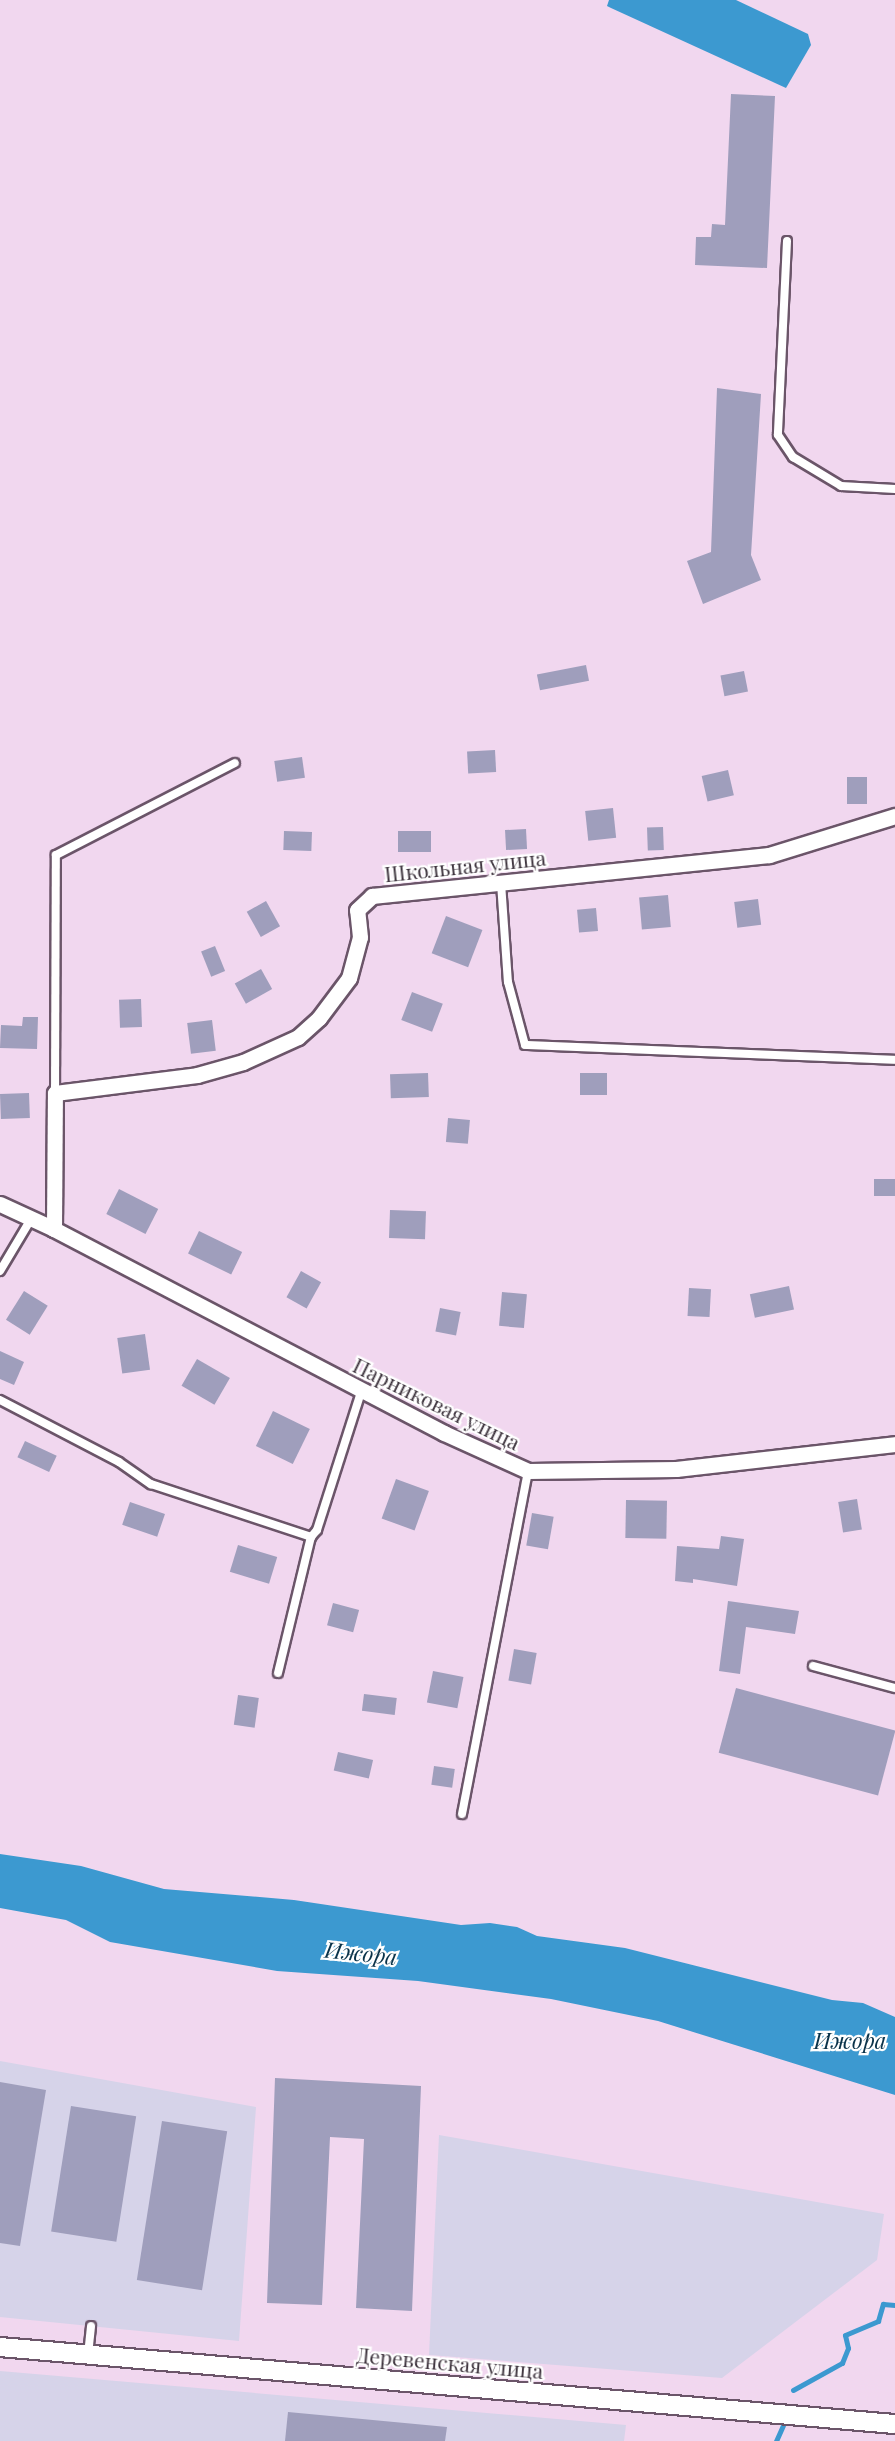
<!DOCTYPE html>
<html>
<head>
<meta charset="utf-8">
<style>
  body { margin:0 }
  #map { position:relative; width:895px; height:2441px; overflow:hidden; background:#f1d7ef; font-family:"Playfair Display",serif }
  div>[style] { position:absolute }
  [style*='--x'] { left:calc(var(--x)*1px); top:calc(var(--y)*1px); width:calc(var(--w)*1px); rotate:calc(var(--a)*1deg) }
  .industrial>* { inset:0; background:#d6d3e9 }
  .water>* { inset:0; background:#3c99d0 }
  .stream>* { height:5px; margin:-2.5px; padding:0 2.5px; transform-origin:2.5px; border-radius:2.5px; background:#3c99d0 }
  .building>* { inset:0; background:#9f9ebc; transform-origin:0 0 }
  .roads { filter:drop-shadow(2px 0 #6b5569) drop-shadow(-2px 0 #6b5569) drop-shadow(0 2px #6b5569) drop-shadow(0 -2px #6b5569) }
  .service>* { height:8px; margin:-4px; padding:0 4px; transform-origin:4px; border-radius:4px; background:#fff }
  .minor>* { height:15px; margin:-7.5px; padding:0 7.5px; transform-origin:7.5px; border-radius:7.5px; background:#fff }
  .tertiary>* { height:18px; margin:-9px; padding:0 9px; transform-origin:9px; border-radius:9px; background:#fff }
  span { translate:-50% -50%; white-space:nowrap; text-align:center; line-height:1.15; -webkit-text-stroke:4.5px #fff; paint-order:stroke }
  .street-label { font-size:21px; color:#3d333d }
  .water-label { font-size:22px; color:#0a334a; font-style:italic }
</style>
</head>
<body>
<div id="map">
  <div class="industrial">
    <div style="clip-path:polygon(0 2061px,256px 2107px,239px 2341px,0 2317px)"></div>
    <div style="clip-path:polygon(439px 2135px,884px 2214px,877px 2260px,722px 2378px,429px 2355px)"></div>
    <div style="clip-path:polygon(0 2371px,626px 2425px,624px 2441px,0 2441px)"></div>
  </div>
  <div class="water">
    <div style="clip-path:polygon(609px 0,736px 0,808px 34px,811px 45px,786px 88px,611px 8px,607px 6px)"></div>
    <div style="clip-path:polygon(0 1854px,81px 1866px,164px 1889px,294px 1900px,461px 1925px,490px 1923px,517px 1927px,537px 1936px,625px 1948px,832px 2000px,863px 2003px,895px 2017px,895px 2095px,658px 2021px,551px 1999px,418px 1981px,277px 1971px,110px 1942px,66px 1920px,0 1908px)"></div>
  </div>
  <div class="stream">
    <div style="--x:793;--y:2390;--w:56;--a:-28.9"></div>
    <div style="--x:842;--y:2363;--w:16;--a:-68"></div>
    <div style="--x:848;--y:2348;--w:13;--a:-103"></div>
    <div style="--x:845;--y:2335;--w:36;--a:-23"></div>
    <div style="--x:878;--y:2321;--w:18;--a:-74"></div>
    <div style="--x:883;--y:2304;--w:12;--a:5"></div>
    <div style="--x:776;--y:2441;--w:17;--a:-66"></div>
  </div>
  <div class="building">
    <div style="clip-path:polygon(731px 94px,775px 96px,767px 268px,695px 265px,696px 237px,711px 237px,712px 224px,725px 225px)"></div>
    <div style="clip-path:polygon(717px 388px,761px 394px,751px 555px,761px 580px,703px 604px,687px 561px,711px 552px)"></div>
    <div style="left:586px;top:665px;width:16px;height:50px;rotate:79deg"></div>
    <div style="left:744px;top:671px;width:21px;height:24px;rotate:79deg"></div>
    <div style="left:495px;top:750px;width:22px;height:28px;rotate:87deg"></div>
    <div style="left:302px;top:757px;width:21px;height:28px;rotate:82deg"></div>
    <div style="left:728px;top:770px;width:26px;height:27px;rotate:77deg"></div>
    <div style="left:847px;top:777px;width:20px;height:27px"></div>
    <div style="left:613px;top:808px;width:30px;height:28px;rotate:84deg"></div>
    <div style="left:663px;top:827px;width:23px;height:16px;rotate:88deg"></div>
    <div style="left:526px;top:829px;width:20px;height:21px;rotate:87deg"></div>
    <div style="left:284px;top:831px;width:28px;height:19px;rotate:2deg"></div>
    <div style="left:398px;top:831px;width:33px;height:21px"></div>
    <div style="left:668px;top:895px;width:32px;height:29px;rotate:85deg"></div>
    <div style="left:758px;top:899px;width:26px;height:24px;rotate:83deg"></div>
    <div style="left:266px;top:901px;width:29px;height:22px;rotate:61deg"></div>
    <div style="left:596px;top:908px;width:23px;height:19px;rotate:85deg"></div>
    <div style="left:446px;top:916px;width:39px;height:40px;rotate:21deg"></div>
    <div style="left:215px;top:946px;width:27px;height:15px;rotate:68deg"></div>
    <div style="left:261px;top:969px;width:23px;height:30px;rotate:61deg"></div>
    <div style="left:412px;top:992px;width:33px;height:30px;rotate:21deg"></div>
    <div style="left:141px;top:999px;width:28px;height:22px;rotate:88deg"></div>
    <div style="clip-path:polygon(23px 1017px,38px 1017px,37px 1049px,0 1048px,1px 1025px,22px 1026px)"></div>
    <div style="left:212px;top:1020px;width:31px;height:25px;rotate:83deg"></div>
    <div style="left:428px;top:1073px;width:24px;height:38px;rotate:88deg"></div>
    <div style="left:607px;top:1073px;width:22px;height:27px;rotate:90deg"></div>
    <div style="left:29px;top:1093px;width:25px;height:29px;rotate:88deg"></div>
    <div style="left:448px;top:1118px;width:22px;height:24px;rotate:5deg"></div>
    <div style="left:874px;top:1179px;width:21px;height:17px"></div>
    <div style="left:119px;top:1189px;width:44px;height:28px;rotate:27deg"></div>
    <div style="left:390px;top:1210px;width:36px;height:28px;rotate:2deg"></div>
    <div style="left:199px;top:1231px;width:48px;height:25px;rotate:26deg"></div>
    <div style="left:301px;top:1271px;width:23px;height:30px;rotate:29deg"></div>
    <div style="left:789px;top:1286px;width:24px;height:40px;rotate:78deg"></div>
    <div style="left:689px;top:1288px;width:22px;height:28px;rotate:3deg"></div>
    <div style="left:24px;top:1291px;width:28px;height:34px;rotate:32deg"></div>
    <div style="left:502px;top:1292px;width:25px;height:34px;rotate:5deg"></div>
    <div style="left:440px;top:1308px;width:21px;height:24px;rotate:11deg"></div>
    <div style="left:145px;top:1334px;width:36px;height:28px;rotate:82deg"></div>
    <div style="clip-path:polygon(0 1351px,24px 1362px,14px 1385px,0 1379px)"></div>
    <div style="left:197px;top:1359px;width:38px;height:31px;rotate:30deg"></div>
    <div style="left:273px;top:1411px;width:41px;height:39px;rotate:26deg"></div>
    <div style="left:25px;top:1441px;width:35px;height:18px;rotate:25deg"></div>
    <div style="left:396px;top:1479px;width:35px;height:42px;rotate:20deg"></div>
    <div style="left:857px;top:1499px;width:31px;height:19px;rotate:81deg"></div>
    <div style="left:626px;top:1500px;width:41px;height:38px;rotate:1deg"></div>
    <div style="left:130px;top:1502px;width:37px;height:24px;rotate:19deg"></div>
    <div style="left:532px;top:1513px;width:22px;height:33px;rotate:10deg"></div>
    <div style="clip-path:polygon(721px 1536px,744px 1539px,737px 1586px,693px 1579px,693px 1583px,675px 1581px,677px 1546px,719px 1549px)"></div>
    <div style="left:238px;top:1545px;width:41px;height:28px;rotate:17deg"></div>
    <div style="clip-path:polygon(728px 1601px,799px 1611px,795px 1634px,746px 1627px,740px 1674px,719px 1671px)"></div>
    <div style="left:333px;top:1603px;width:27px;height:23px;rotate:15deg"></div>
    <div style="left:514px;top:1649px;width:23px;height:32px;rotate:10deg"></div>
    <div style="left:433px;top:1671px;width:31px;height:32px;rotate:11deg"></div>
    <div style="left:736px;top:1688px;width:165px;height:67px;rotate:15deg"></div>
    <div style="left:364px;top:1694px;width:33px;height:17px;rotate:7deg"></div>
    <div style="left:238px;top:1695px;width:21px;height:30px;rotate:8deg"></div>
    <div style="left:338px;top:1752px;width:36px;height:19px;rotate:13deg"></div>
    <div style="left:434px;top:1766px;width:21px;height:19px;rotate:8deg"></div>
    <div style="clip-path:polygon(275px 2078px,421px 2086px,412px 2311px,356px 2308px,364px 2139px,330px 2137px,322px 2305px,267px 2303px)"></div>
    <div style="clip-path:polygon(0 2082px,46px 2090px,20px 2246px,0 2243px)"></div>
    <div style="left:71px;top:2106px;width:66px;height:127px;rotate:9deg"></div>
    <div style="left:162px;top:2121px;width:66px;height:161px;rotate:9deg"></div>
    <div style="clip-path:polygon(288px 2412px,447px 2427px,445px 2441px,285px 2441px)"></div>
  </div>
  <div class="roads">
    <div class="service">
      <div style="--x:787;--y:241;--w:194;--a:92.7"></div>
      <div style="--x:778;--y:435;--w:27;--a:56"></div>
      <div style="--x:793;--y:457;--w:56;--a:31.1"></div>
      <div style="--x:841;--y:486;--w:54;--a:3.2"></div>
      <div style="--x:501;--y:883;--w:99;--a:86"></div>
      <div style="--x:508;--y:982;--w:65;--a:74.9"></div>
      <div style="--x:525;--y:1045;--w:370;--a:2.3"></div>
      <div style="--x:55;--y:1093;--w:238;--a:-89.8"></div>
      <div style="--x:56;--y:855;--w:201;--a:-27.2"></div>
      <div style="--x:0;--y:1271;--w:61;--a:-59.2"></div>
      <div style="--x:0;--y:1400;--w:134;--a:27.5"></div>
      <div style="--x:119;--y:1462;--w:39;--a:35"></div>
      <div style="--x:151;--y:1484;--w:169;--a:18.3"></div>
      <div style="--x:311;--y:1537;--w:9;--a:-49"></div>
      <div style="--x:317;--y:1530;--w:148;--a:-72.3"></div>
      <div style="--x:813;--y:1666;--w:85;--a:15"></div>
      <div style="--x:278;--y:1673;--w:140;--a:-76.4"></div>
      <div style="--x:462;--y:1814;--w:349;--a:-79.1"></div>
      <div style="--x:88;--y:2355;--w:29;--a:-84"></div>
    </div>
    <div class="minor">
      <div style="--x:0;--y:1204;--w:60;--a:24.8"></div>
      <div style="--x:54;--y:1229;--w:440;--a:27.6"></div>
      <div style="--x:444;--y:1433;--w:92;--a:24.3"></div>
      <div style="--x:528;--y:1471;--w:148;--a:-0.8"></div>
      <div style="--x:676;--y:1469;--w:220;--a:-6.5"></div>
      <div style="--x:54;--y:1229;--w:136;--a:-89.6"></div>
      <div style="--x:55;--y:1093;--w:143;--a:-7.2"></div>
      <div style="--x:197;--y:1075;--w:48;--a:-15.8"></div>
      <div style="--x:243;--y:1062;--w:60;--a:-24.4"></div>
      <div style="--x:298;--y:1037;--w:28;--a:-42"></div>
      <div style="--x:319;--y:1018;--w:50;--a:-53.1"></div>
      <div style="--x:349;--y:978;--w:42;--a:-75"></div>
      <div style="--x:360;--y:937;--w:27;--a:-96"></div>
      <div style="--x:357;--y:910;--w:21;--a:-43"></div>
      <div style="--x:372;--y:896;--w:399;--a:-5.9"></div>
      <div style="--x:769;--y:855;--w:132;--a:-17.2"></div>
    </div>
    <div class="tertiary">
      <div style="--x:0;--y:2347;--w:898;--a:4.92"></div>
    </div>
  </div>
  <div class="street-label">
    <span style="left:465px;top:865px;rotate:-6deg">Школьная улица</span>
    <span style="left:437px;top:1403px;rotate:26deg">Парниковая улица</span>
    <span style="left:450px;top:2362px;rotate:5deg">Деревенская улица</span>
  </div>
  <div class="water-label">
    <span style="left:361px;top:1953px;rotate:6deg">Ижора</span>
    <span style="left:850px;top:2041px">Ижора</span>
  </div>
</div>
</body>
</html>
